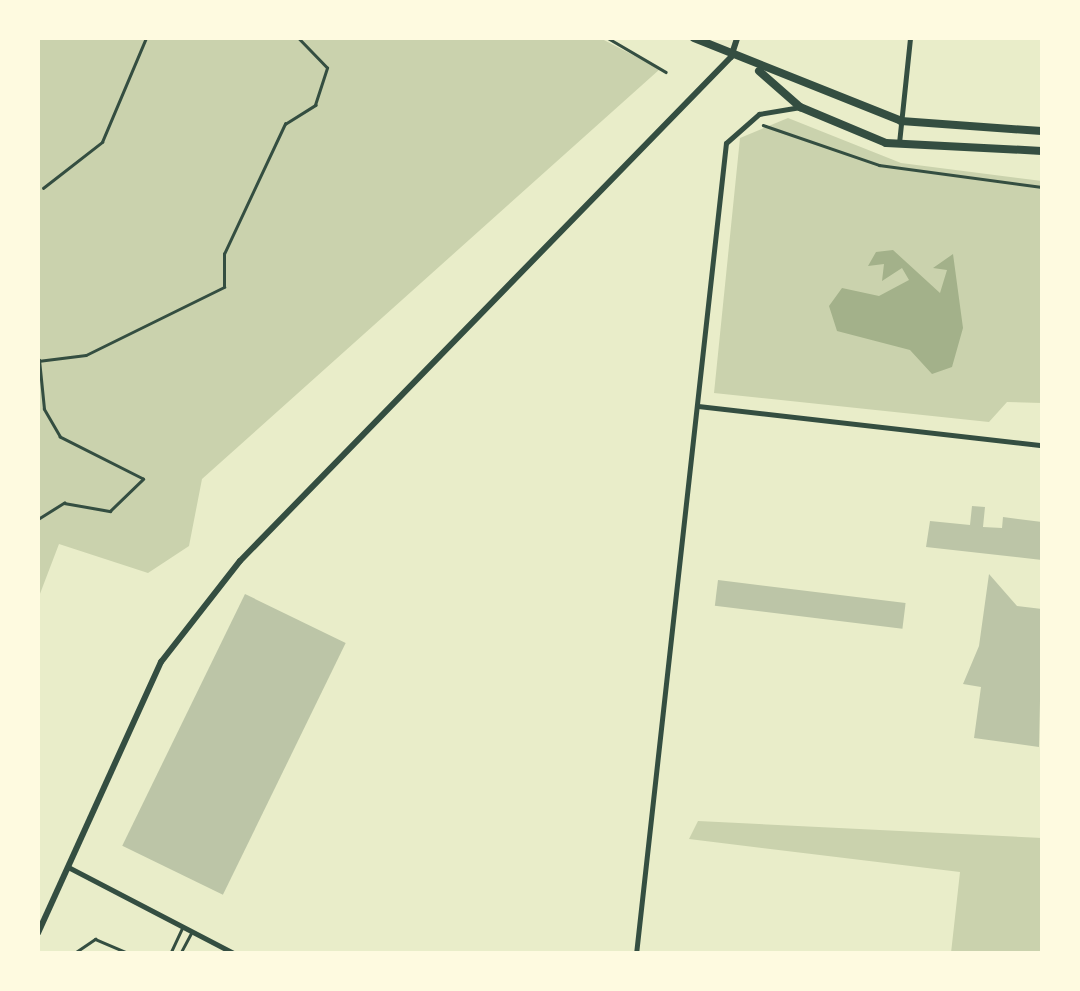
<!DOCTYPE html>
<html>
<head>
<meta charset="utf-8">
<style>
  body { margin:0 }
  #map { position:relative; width:1080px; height:991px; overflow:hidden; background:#e9edc9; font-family:"Zilla Slab",serif }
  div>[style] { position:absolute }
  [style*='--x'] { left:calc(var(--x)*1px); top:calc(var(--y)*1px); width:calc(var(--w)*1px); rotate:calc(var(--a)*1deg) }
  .green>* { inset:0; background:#cad2ad }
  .water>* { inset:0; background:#a3b18a }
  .building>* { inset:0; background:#bcc5a7; transform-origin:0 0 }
  .path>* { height:2.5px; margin:-1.25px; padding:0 1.25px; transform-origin:1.25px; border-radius:1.25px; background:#344e41 }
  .service>* { height:2.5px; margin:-1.25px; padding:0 1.25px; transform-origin:1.25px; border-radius:1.25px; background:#344e41 }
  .minor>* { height:5px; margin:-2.5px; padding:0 2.5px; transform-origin:2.5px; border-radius:2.5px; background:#344e41 }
  .tertiary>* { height:6px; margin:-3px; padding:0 3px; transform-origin:3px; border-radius:3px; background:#344e41 }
  .secondary>* { height:6px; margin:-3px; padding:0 3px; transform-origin:3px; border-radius:3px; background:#344e41 }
  .primary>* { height:8px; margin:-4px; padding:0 4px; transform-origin:4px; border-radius:4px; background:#344e41 }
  span { translate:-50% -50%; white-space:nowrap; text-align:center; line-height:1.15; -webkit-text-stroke:8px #fefae0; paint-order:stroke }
  .frame { position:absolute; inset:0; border:40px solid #fefae0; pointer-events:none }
</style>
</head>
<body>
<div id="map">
  <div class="green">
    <div style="clip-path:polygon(38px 38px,600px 38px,660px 69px,202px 479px,189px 546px,148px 573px,59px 544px,38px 599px)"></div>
    <div style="clip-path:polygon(788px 118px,901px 163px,1042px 181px,1042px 403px,1007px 402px,989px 422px,714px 393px,740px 138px)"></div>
    <div style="clip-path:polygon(698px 821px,1042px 838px,1042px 953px,951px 953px,960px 872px,689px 839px)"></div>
  </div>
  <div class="water">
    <div style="clip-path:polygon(893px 250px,940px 293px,947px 270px,933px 268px,953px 254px,963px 328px,952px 367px,932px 374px,910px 350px,837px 331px,829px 306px,842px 288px,879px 296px,909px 280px,902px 268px,882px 281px,884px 264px,868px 266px,876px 252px)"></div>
  </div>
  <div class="building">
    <div style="clip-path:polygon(972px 506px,985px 507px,983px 527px,1002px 528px,1003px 517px,1042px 522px,1042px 560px,926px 547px,930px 521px,970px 525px)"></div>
    <div style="clip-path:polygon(989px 574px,1017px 606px,1042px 609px,1039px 747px,974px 738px,981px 687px,963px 684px,979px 646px)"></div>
    <div style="left:718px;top:580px;width:189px;height:26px;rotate:7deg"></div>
    <div style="left:245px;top:594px;width:112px;height:280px;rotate:26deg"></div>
  </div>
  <div class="path">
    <div style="--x:608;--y:38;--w:67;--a:30.4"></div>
    <div style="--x:763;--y:125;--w:123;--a:19"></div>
    <div style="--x:879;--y:165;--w:164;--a:7.7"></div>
    <div style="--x:38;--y:170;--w:55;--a:90"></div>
    <div style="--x:43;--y:188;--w:75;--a:-37.9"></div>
    <div style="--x:102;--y:142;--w:113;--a:-67.1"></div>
    <div style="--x:38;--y:316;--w:5;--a:90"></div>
    <div style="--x:38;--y:361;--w:48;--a:-7.1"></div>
    <div style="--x:86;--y:355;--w:154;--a:-26.2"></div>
    <div style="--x:224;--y:287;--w:33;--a:-90"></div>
    <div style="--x:224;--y:254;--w:144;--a:-64.9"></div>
    <div style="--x:285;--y:124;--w:36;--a:-32"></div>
    <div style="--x:315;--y:105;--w:39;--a:-72"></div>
    <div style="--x:327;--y:68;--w:42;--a:-134"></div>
    <div style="--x:38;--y:519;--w:31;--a:-32"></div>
    <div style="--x:64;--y:503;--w:47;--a:9.9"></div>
    <div style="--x:110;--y:511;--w:46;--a:-44.1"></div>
    <div style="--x:143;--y:479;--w:93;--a:-153.2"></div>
    <div style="--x:60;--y:437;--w:32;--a:-120"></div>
    <div style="--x:44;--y:409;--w:49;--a:-95.8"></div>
  </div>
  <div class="service">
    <div style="--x:73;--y:954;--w:27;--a:-34"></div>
    <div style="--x:95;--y:939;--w:39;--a:23"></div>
    <div style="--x:170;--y:954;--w:29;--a:-65"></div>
    <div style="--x:180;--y:954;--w:24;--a:-62"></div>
  </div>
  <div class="minor">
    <div style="--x:899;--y:143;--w:106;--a:-84"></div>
    <div style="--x:698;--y:406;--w:346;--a:6.5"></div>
    <div style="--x:68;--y:867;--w:188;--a:27.5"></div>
    <div style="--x:636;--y:954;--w:816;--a:-83.67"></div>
    <div style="--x:726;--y:143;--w:44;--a:-41.3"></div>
    <div style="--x:759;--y:114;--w:42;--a:-9.7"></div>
  </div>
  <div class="tertiary">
    <div style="--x:38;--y:933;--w:298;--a:-65.6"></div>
    <div style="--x:161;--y:662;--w:128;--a:-52"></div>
    <div style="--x:240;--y:561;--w:704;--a:-45.75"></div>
  </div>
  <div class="secondary">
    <div style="--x:731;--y:57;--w:20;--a:-72"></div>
  </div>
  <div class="primary">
    <div style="--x:694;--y:38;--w:223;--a:21.8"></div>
    <div style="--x:901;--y:121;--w:141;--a:4.1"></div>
    <div style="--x:759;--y:71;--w:55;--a:41.3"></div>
    <div style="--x:800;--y:107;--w:93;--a:22.7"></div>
    <div style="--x:886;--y:143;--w:156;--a:2.9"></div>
  </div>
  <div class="frame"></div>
</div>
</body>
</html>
